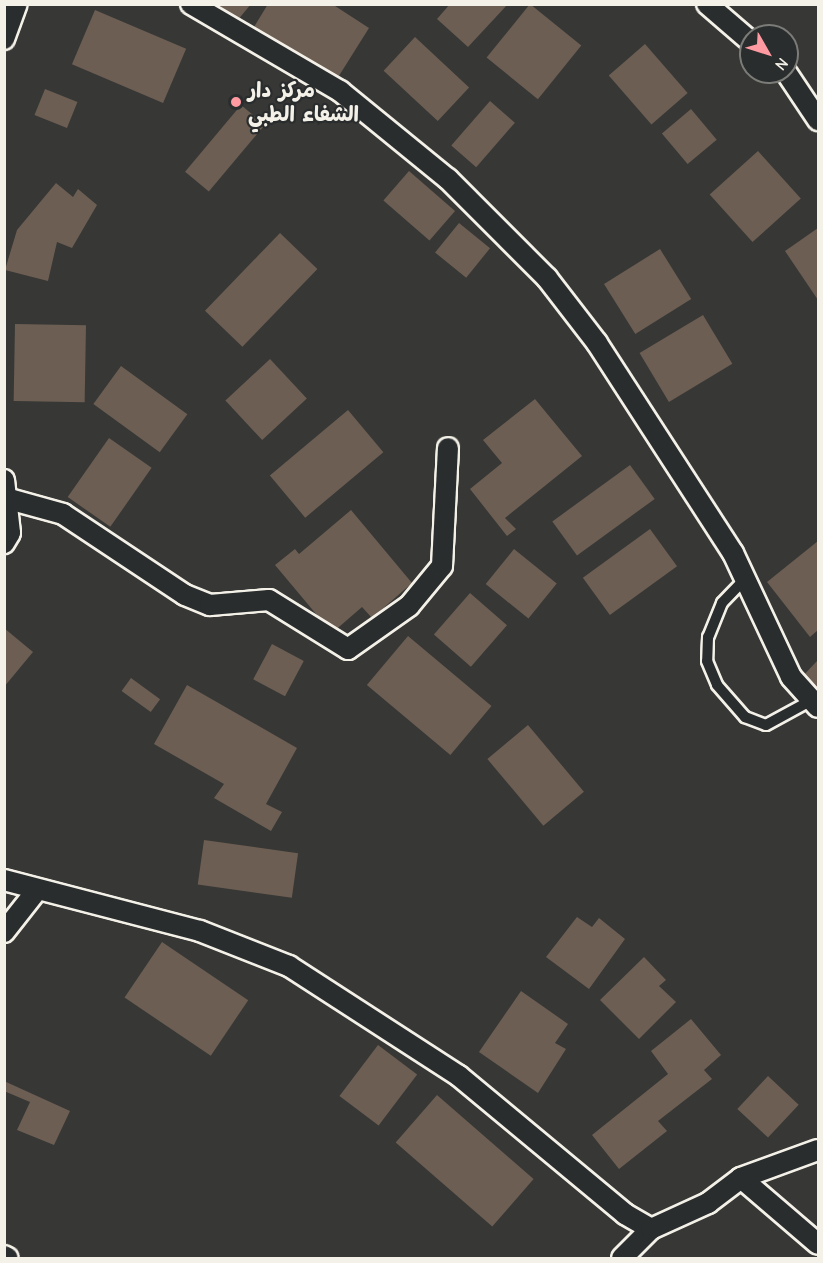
<!DOCTYPE html>
<html>
<head>
<meta charset="utf-8">
<style>
  body { margin:0 }
  #map { position:relative; width:823px; height:1263px; overflow:hidden; background:#373735; font-family:"Comic Neue","Playpen Sans Arabic",sans-serif }
  div>[style] { position:absolute }
  [style*='--x'] { left:calc(var(--x)*1px); top:calc(var(--y)*1px); width:calc(var(--w)*1px); rotate:calc(var(--a)*1deg) }
  .building>* { inset:0; background:#6c5e53; transform-origin:0 0 }
  .roads { filter:drop-shadow(2px 0 #f4f1e8) drop-shadow(-2px 0 #f4f1e8) drop-shadow(0 2px #f4f1e8) drop-shadow(0 -2px #f4f1e8) }
  .service>* { height:10px; margin:-5px; padding:0 5px; transform-origin:5px; border-radius:5px; background:#2a2d2e }
  .minor>* { height:20px; margin:-10px; padding:0 10px; transform-origin:10px; border-radius:10px; background:#2a2d2e }
  .dots>* { width:16px; height:16px; translate:-50% -50%; box-sizing:border-box; border:3px solid #2a2d2e; border-radius:50% }
  span { translate:-50% -50%; white-space:nowrap; text-align:center; line-height:1.15; -webkit-text-stroke:4.5px #2a2d2e; paint-order:stroke }
  .poi-label { font-size:21px; color:#f4f1e8; font-weight:700 }
  .left { translate:0 -50%; text-align:left }
  .frame { position:absolute; inset:0; border:6px solid #f4f1e8; pointer-events:none }
  .north { position:absolute; left:739px; top:24px; width:60px; height:60px; box-sizing:border-box; background:#2a2d2e; border:2px solid #7b7b78; border-radius:50%; rotate:129deg; font-size:16px; font-weight:700; line-height:24px; text-align:center; color:#f4f1e8 }
  .north::after { content:''; display:block; margin:auto; width:21px; height:27px; background:#ff9aa2; clip-path:polygon(50% 0,100% 100%,50% 72%,0 100%) }
</style>
</head>
<body>
<div id="map">
  <div class="building">
    <div style="clip-path:polygon(217px 4px,251px 4px,237px 21px)"></div>
    <div style="clip-path:polygon(268px 4px,332px 4px,369px 28px,337px 79px,254px 27px)"></div>
    <div style="clip-path:polygon(450px 4px,508px 4px,468px 47px,437px 19px)"></div>
    <div style="left:530px;top:4px;width:66px;height:69px;rotate:39deg"></div>
    <div style="left:95px;top:10px;width:99px;height:59px;rotate:23deg"></div>
    <div style="left:415px;top:37px;width:74px;height:46px;rotate:43deg"></div>
    <div style="left:645px;top:44px;width:65px;height:48px;rotate:49deg"></div>
    <div style="left:45px;top:89px;width:35px;height:28px;rotate:22deg"></div>
    <div style="left:490px;top:101px;width:33px;height:59px;rotate:41deg"></div>
    <div style="left:241px;top:105px;width:31px;height:87px;rotate:40deg"></div>
    <div style="left:691px;top:109px;width:40px;height:38px;rotate:50deg"></div>
    <div style="left:758px;top:151px;width:64px;height:65px;rotate:48deg"></div>
    <div style="left:409px;top:171px;width:61px;height:39px;rotate:41deg"></div>
    <div style="clip-path:polygon(56px 183px,73px 197px,78px 189px,97px 205px,72px 248px,57px 242px,48px 281px,5px 270px,17px 230px)"></div>
    <div style="left:459px;top:223px;width:40px;height:38px;rotate:39deg"></div>
    <div style="clip-path:polygon(818px 228px,818px 300px,785px 251px)"></div>
    <div style="left:280px;top:233px;width:52px;height:108px;rotate:44deg"></div>
    <div style="left:660px;top:249px;width:59px;height:66px;rotate:58deg"></div>
    <div style="left:703px;top:315px;width:57px;height:74px;rotate:59deg"></div>
    <div style="left:15px;top:324px;width:71px;height:77px;rotate:1deg"></div>
    <div style="left:270px;top:359px;width:54px;height:61px;rotate:47deg"></div>
    <div style="left:121px;top:366px;width:82px;height:47px;rotate:36deg"></div>
    <div style="clip-path:polygon(535px 399px,582px 456px,505px 518px,516px 529px,507px 536px,470px 489px,502px 463px,483px 440px)"></div>
    <div style="left:348px;top:410px;width:55px;height:102px;rotate:50deg"></div>
    <div style="left:109px;top:438px;width:52px;height:72px;rotate:35deg"></div>
    <div style="left:630px;top:465px;width:42px;height:96px;rotate:54deg"></div>
    <div style="clip-path:polygon(351px 510px,412px 583px,372px 618px,362px 607px,332px 633px,275px 565px,295px 549px,299px 554px)"></div>
    <div style="left:650px;top:529px;width:46px;height:83px;rotate:54deg"></div>
    <div style="clip-path:polygon(818px 541px,818px 630px,810px 637px,767px 582px)"></div>
    <div style="left:514px;top:549px;width:55px;height:45px;rotate:39deg"></div>
    <div style="left:470px;top:593px;width:49px;height:55px;rotate:41deg"></div>
    <div style="clip-path:polygon(4px 628px,33px 652px,4px 687px)"></div>
    <div style="left:408px;top:636px;width:109px;height:64px;rotate:40deg"></div>
    <div style="left:272px;top:644px;width:36px;height:40px;rotate:28deg"></div>
    <div style="clip-path:polygon(818px 660px,818px 698px,799px 680px)"></div>
    <div style="left:131px;top:678px;width:36px;height:16px;rotate:36deg"></div>
    <div style="clip-path:polygon(187px 685px,297px 748px,266px 804px,282px 812px,271px 831px,214px 798px,224px 784px,154px 744px)"></div>
    <div style="left:528px;top:725px;width:87px;height:53px;rotate:50deg"></div>
    <div style="left:204px;top:840px;width:95px;height:45px;rotate:8deg"></div>
    <div style="clip-path:polygon(577px 917px,592px 927px,599px 918px,625px 939px,589px 989px,546px 957px)"></div>
    <div style="left:162px;top:942px;width:104px;height:67px;rotate:34deg"></div>
    <div style="clip-path:polygon(644px 957px,666px 980px,659px 986px,676px 1002px,639px 1039px,600px 1000px)"></div>
    <div style="clip-path:polygon(521px 991px,568px 1024px,555px 1043px,566px 1049px,538px 1093px,479px 1052px)"></div>
    <div style="clip-path:polygon(691px 1019px,721px 1055px,704px 1070px,712px 1079px,658px 1121px,667px 1131px,619px 1169px,592px 1135px,668px 1074px,651px 1051px)"></div>
    <div style="left:378px;top:1045px;width:49px;height:64px;rotate:37deg"></div>
    <div style="left:768px;top:1076px;width:42px;height:45px;rotate:43deg"></div>
    <div style="clip-path:polygon(4px 1081px,70px 1111px,54px 1145px,17px 1130px,30px 1102px,4px 1091px)"></div>
    <div style="left:437px;top:1095px;width:128px;height:63px;rotate:41deg"></div>
  </div>
  <div class="roads">
    <div class="service">
      <div style="--x:745;--y:579;--w:33;--a:134"></div>
      <div style="--x:722;--y:603;--w:37;--a:112"></div>
      <div style="--x:708;--y:637;--w:24;--a:92"></div>
      <div style="--x:707;--y:661;--w:26;--a:67"></div>
      <div style="--x:717;--y:685;--w:43;--a:48.8"></div>
      <div style="--x:745;--y:717;--w:22;--a:21"></div>
      <div style="--x:766;--y:725;--w:52;--a:-28.5"></div>
    </div>
    <div class="minor">
      <div style="--x:191;--y:4;--w:173;--a:30.3"></div>
      <div style="--x:340;--y:91;--w:139;--a:39.2"></div>
      <div style="--x:448;--y:179;--w:140;--a:45"></div>
      <div style="--x:547;--y:278;--w:82;--a:52.4"></div>
      <div style="--x:597;--y:343;--w:250;--a:57.1"></div>
      <div style="--x:733;--y:553;--w:137;--a:64.9"></div>
      <div style="--x:791;--y:677;--w:40;--a:48"></div>
      <div style="--x:707;--y:4;--w:58;--a:40.8"></div>
      <div style="--x:4;--y:39;--w:37;--a:-70"></div>
      <div style="--x:786;--y:72;--w:58;--a:56.3"></div>
      <div style="--x:4;--y:480;--w:53;--a:83.5"></div>
      <div style="--x:10;--y:533;--w:12;--a:121"></div>
      <div style="--x:9;--y:499;--w:56;--a:15.5"></div>
      <div style="--x:63;--y:514;--w:146;--a:33.6"></div>
      <div style="--x:185;--y:595;--w:27;--a:22"></div>
      <div style="--x:210;--y:605;--w:59;--a:-4.8"></div>
      <div style="--x:269;--y:600;--w:93;--a:31.8"></div>
      <div style="--x:348;--y:649;--w:75;--a:-35.2"></div>
      <div style="--x:409;--y:606;--w:52;--a:-50.5"></div>
      <div style="--x:442;--y:566;--w:118;--a:-87.1"></div>
      <div style="--x:4;--y:880;--w:203;--a:14.6"></div>
      <div style="--x:200;--y:931;--w:96;--a:21.5"></div>
      <div style="--x:289;--y:966;--w:202;--a:32.9"></div>
      <div style="--x:459;--y:1076;--w:216;--a:39.7"></div>
      <div style="--x:625;--y:1214;--w:30;--a:30"></div>
      <div style="--x:4;--y:932;--w:53;--a:-51.8"></div>
      <div style="--x:741;--y:1178;--w:101;--a:40.6"></div>
      <div style="--x:4;--y:1256;--w:4;--a:27"></div>
      <div style="--x:622;--y:1258;--w:41;--a:-45"></div>
      <div style="--x:651;--y:1229;--w:63;--a:-24.5"></div>
      <div style="--x:708;--y:1203;--w:41;--a:-37.1"></div>
      <div style="--x:741;--y:1178;--w:82;--a:-20"></div>
    </div>
  </div>
  <div class="dots">
    <div style="left:236px;top:102px;background:#ff9aa2"></div>
  </div>
  <div class="poi-label">
    <span class="left" style="left:248px;top:102px">مركز دار<br>الشفاء الطبي</span>
  </div>
  <div class="frame"></div>
  <div class="north">N</div>
</div>
</body>
</html>
